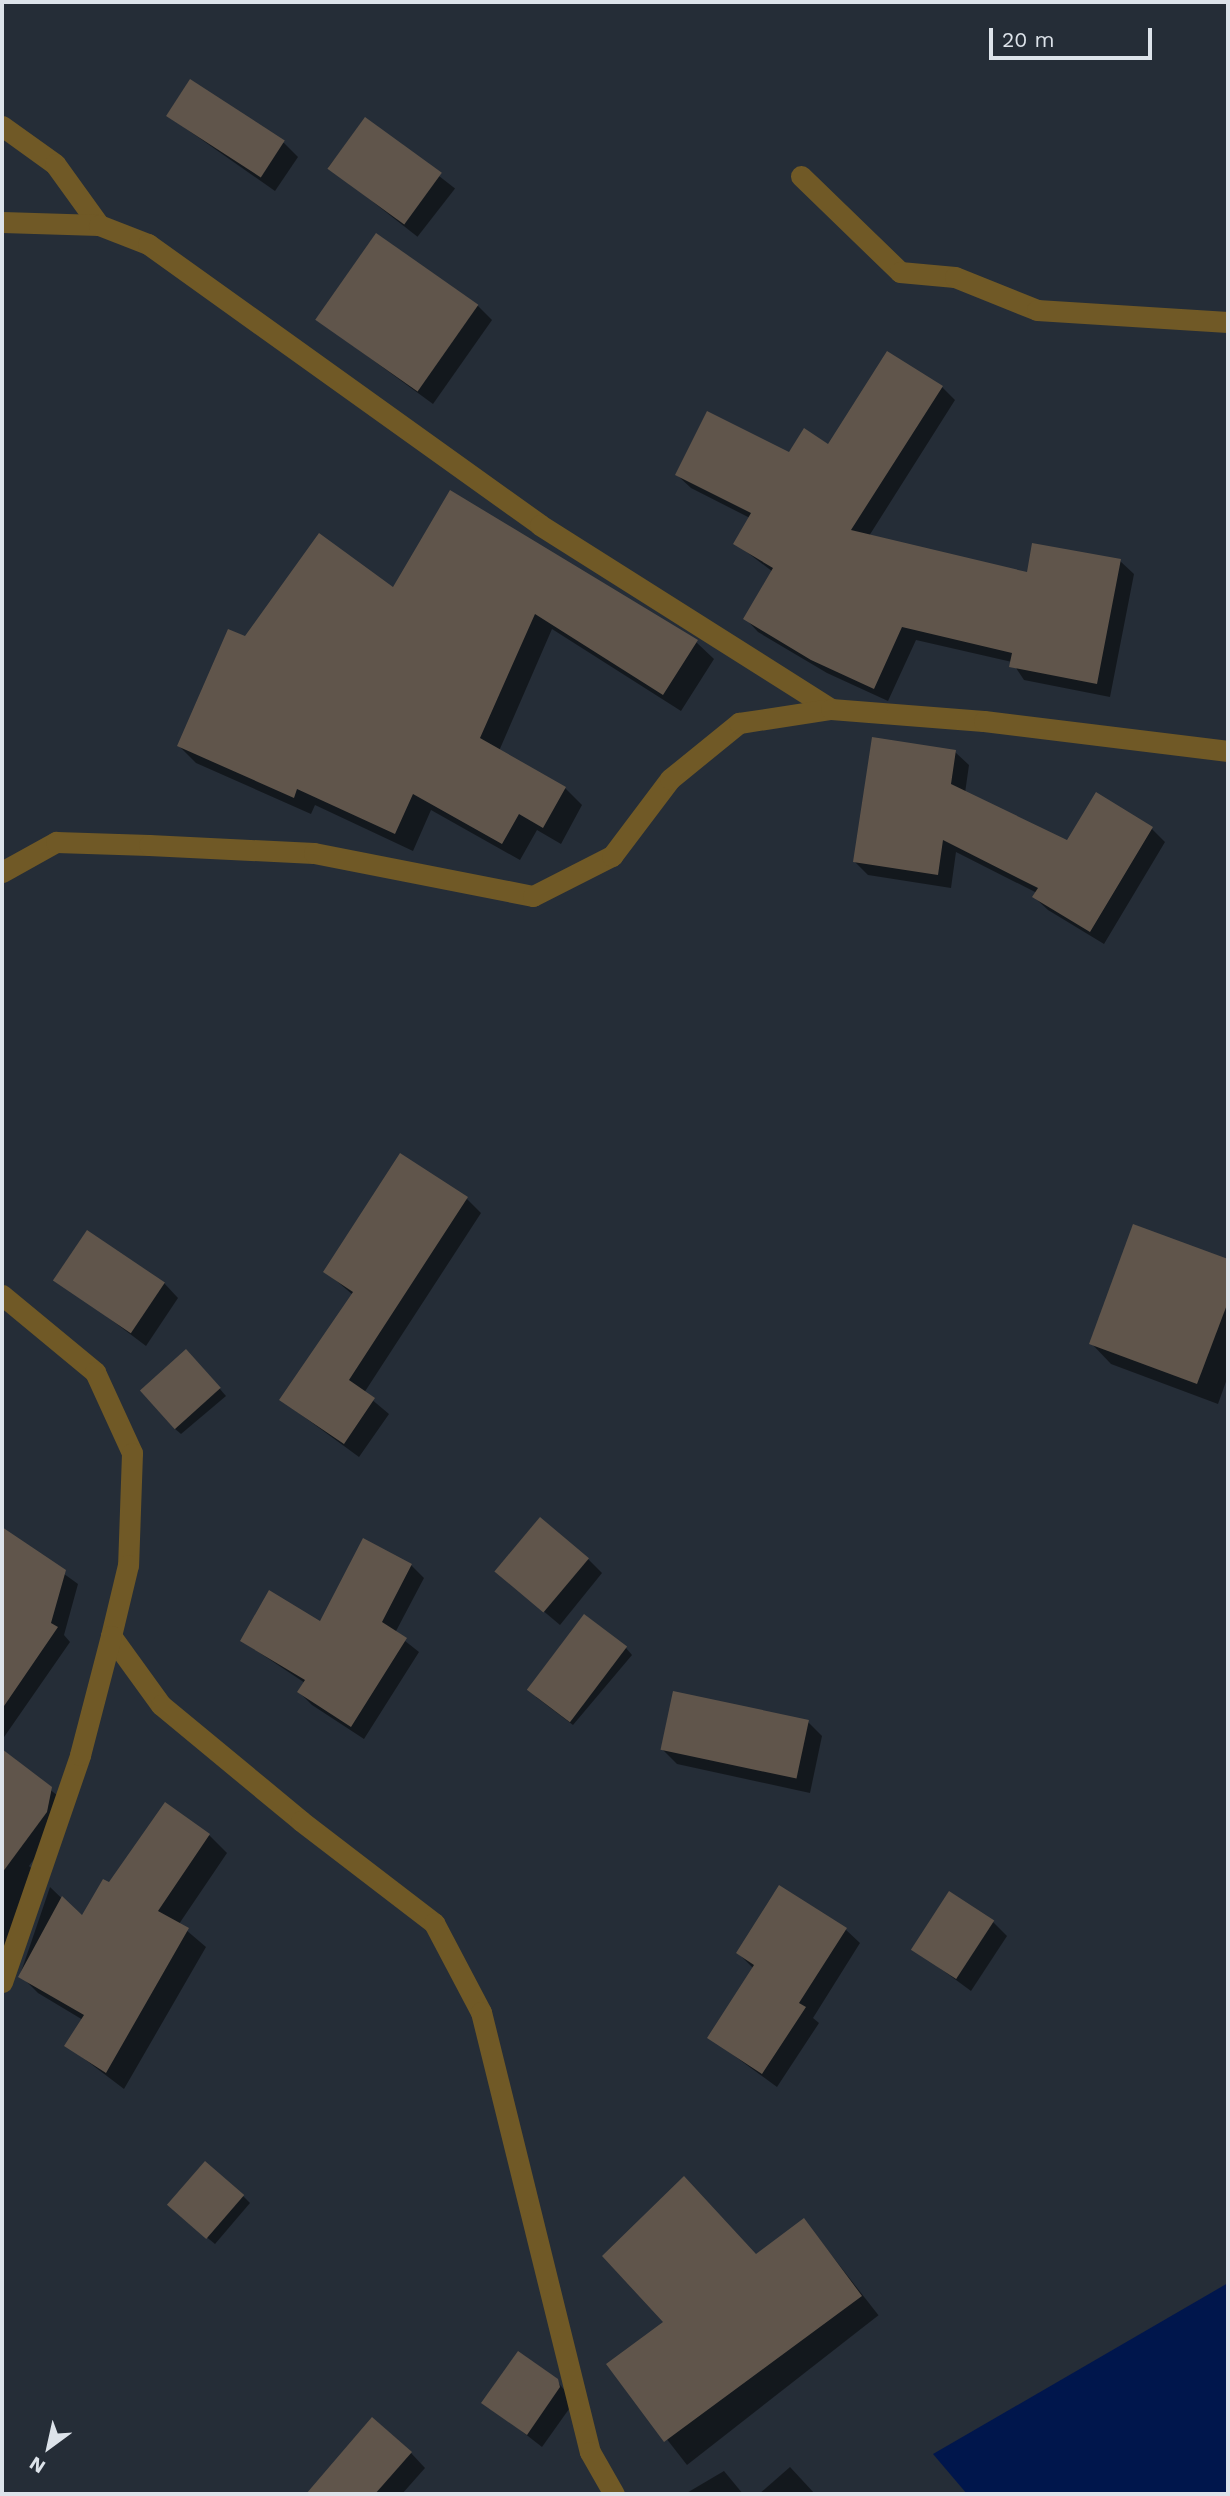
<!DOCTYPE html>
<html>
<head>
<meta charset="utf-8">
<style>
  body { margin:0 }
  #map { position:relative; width:1230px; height:2496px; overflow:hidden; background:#252d37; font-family:"Work Sans",sans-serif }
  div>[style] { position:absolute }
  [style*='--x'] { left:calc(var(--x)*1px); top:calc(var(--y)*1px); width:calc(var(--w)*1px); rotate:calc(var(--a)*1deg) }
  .water>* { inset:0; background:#00164c }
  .shadow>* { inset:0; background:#0007; transform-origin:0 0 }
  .building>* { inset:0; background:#60554b; transform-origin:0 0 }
  .minor>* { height:21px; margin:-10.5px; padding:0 10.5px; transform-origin:10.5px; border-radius:10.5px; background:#705926 }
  span { translate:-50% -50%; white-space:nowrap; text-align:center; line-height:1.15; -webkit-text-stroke:5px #252d37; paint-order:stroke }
  .frame { position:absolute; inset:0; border:4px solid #dde3ea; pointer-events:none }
  .north { position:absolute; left:14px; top:2412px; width:70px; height:70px; -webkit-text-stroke:5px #252d37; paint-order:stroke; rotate:213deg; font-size:19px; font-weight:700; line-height:28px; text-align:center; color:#dde3ea }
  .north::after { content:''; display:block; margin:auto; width:24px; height:32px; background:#dde3ea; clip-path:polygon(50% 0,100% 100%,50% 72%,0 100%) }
  .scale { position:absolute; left:989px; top:28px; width:163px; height:32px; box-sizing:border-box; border:4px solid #dde3ea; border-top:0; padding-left:9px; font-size:21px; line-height:24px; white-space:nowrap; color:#dde3ea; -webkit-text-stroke:5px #252d37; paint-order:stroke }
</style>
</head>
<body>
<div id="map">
  <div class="water">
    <div style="clip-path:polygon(1228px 2283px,1228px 2494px,967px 2494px,933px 2454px)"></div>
  </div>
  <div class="shadow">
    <div style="clip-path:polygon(168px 116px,284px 143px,298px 157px,275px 191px)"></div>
    <div style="left:366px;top:119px;width:113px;height:61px;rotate:38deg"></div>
    <div style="clip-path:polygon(478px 306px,492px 320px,433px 404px,318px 320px)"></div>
    <div style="clip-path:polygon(942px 387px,955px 400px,869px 536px,1028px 574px,1120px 561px,1134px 574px,1110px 697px,1024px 680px,1012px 662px,916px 640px,888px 701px,827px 673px,758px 632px,745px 618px,773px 572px,735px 543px,750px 518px,691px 488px,677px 475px,829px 446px)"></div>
    <div style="clip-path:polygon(393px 589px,696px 642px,714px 659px,681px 711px,552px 629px,499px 751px,565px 788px,582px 805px,561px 844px,537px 830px,520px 860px,431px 810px,413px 851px,315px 805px,311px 814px,196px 763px,179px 746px,246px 639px)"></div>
    <div style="clip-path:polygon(955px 752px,969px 765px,965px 793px,1067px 843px,1152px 829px,1165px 842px,1104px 944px,1048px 910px,1034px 897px,1037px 893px,956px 852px,951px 888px,868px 875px,855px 862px)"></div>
    <div style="clip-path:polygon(467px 1199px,481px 1213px,364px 1393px,389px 1414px,359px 1457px,281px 1400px,353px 1295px,325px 1271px)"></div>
    <div style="clip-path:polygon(1134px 1226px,1228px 1261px,1228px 1376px,1218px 1404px,1111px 1364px,1091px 1343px)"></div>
    <div style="clip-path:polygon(164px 1283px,178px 1298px,146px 1346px,73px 1291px)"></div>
    <div style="clip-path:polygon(193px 1358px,226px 1396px,181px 1434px,174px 1428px)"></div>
    <div style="clip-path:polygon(2px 1529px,78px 1584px,64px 1635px,70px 1642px,2px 1740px)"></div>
    <div style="clip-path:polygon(588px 1559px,602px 1573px,560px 1625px,497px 1572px)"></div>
    <div style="clip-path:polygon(411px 1565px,424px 1578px,395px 1633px,419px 1652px,364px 1739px,312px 1705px,299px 1692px,305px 1683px,242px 1641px,321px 1623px)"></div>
    <div style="clip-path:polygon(626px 1648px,632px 1655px,573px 1725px,536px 1697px)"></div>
    <div style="clip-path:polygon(808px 1722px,822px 1736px,810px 1793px,677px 1764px,662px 1749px)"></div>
    <div style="clip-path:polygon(2px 1752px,67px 1803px,59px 1825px,29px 1866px,41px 1878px,2px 1959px)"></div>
    <div style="clip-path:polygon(209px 1835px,227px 1853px,179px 1924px,206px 1947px,124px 2089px,66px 2045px,83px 2020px,38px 1993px,20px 1975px,50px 1887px,82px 1918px,110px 1885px)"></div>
    <div style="clip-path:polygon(992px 1921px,1007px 1936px,971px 1991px,914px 1949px)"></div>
    <div style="clip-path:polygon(845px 1929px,860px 1943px,813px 2018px,819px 2023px,777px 2087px,710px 2038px,754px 1969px,738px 1953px)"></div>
    <div style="clip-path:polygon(243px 2196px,250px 2203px,215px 2244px,176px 2212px)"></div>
    <div style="left:804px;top:2220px;width:121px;height:243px;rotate:52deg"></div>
    <div style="clip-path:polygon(557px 2381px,574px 2402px,542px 2447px,484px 2402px)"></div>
    <div style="clip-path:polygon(411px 2453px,425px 2468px,402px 2494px,327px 2494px,317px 2484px)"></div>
    <div style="clip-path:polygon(790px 2467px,815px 2494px,759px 2494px)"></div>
    <div style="clip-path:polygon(724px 2471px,743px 2494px,685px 2494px)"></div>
  </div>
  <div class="building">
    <div style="left:190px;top:79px;width:113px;height:44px;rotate:33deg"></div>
    <div style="left:365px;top:117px;width:95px;height:64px;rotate:36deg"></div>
    <div style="left:376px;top:233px;width:125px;height:106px;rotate:35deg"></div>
    <div style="clip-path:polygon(887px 351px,943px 386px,851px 530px,1027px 572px,1032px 543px,1121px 559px,1097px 684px,1009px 667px,1012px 653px,902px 627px,874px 689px,811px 660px,743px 619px,773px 568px,733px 544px,751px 513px,675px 475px,707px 411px,789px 452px,804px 428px,828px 444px)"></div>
    <div style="clip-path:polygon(450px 490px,698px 640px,663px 695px,535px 614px,480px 738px,566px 787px,543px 828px,519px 814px,502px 844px,413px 794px,395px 834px,297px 789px,294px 798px,177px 746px,228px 629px,245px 636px,319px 533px,393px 587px)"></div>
    <div style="clip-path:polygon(872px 737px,956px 750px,951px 784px,1067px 840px,1096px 792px,1153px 827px,1090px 932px,1032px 897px,1038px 888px,943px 840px,938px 875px,853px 862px)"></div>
    <div style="clip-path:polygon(400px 1153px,468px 1197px,349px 1380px,375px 1398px,344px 1444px,279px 1400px,353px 1292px,323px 1272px)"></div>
    <div style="clip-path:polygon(1133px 1224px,1228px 1259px,1228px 1302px,1197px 1384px,1089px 1344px)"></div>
    <div style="left:87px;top:1230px;width:94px;height:61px;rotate:34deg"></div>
    <div style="left:186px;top:1349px;width:52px;height:62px;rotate:48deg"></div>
    <div style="left:540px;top:1517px;width:64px;height:71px;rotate:40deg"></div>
    <div style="clip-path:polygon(2px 1527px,66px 1570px,51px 1623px,58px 1627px,2px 1709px)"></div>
    <div style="clip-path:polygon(363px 1538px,412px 1564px,382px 1622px,407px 1638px,351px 1727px,297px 1692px,305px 1680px,240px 1641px,269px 1590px,320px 1621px)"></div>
    <div style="left:584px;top:1614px;width:54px;height:95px;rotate:37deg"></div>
    <div style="left:673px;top:1691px;width:139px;height:60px;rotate:12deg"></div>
    <div style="clip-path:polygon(2px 1749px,52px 1787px,47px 1812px,2px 1873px)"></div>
    <div style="clip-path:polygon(165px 1802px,210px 1834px,158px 1911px,189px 1928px,106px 2073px,64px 2046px,84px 2015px,18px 1977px,62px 1896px,82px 1915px,103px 1879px,109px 1882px)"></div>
    <div style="clip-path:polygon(779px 1885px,847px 1928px,799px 2003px,806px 2007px,762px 2074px,707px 2038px,754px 1965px,736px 1953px)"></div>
    <div style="left:949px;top:1891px;width:54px;height:70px;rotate:33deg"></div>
    <div style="left:205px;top:2161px;width:52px;height:58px;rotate:41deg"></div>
    <div style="clip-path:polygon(684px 2176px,756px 2254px,804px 2218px,862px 2296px,664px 2442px,606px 2364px,663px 2322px,602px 2256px)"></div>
    <div style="clip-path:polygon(518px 2351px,558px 2379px,560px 2387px,527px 2435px,481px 2403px)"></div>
    <div style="clip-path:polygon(372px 2417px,412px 2452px,375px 2494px,306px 2494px)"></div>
  </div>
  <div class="minor">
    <div style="--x:2;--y:126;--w:65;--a:35.6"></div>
    <div style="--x:55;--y:164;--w:75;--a:54.2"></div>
    <div style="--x:801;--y:176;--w:138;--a:44.1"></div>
    <div style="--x:900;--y:272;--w:55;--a:5.2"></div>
    <div style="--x:955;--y:277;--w:88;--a:21.9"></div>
    <div style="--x:1037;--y:310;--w:191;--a:3.6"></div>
    <div style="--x:2;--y:222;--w:97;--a:1.8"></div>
    <div style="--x:99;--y:225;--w:53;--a:21.2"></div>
    <div style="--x:148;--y:244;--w:482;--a:35.6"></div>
    <div style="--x:540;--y:525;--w:344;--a:32.3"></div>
    <div style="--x:2;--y:872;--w:62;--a:-29.1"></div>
    <div style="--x:56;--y:842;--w:93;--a:1.8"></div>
    <div style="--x:149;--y:845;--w:165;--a:2.8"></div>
    <div style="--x:314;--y:853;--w:223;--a:11.1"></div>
    <div style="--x:533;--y:896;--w:89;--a:-26.9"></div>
    <div style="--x:612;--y:856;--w:96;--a:-53"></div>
    <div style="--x:670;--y:779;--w:89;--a:-39.1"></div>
    <div style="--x:739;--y:723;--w:93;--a:-8.7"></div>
    <div style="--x:831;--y:709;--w:153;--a:4.5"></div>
    <div style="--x:984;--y:721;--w:246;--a:7"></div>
    <div style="--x:2;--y:1295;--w:121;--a:39.6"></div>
    <div style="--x:95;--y:1372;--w:89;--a:65.4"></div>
    <div style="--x:132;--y:1453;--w:112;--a:92"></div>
    <div style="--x:128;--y:1565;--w:73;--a:103.5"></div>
    <div style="--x:111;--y:1636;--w:85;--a:54.1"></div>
    <div style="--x:161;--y:1705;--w:182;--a:39.6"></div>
    <div style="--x:301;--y:1821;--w:168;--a:37.5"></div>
    <div style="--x:434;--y:1923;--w:101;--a:62.2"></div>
    <div style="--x:481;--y:2012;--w:453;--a:76.1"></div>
    <div style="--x:590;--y:2452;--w:48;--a:60.3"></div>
    <div style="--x:2;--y:1982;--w:240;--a:-71"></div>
    <div style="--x:80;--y:1755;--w:123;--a:-75.4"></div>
  </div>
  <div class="frame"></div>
  <div class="north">N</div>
  <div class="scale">20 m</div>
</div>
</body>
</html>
